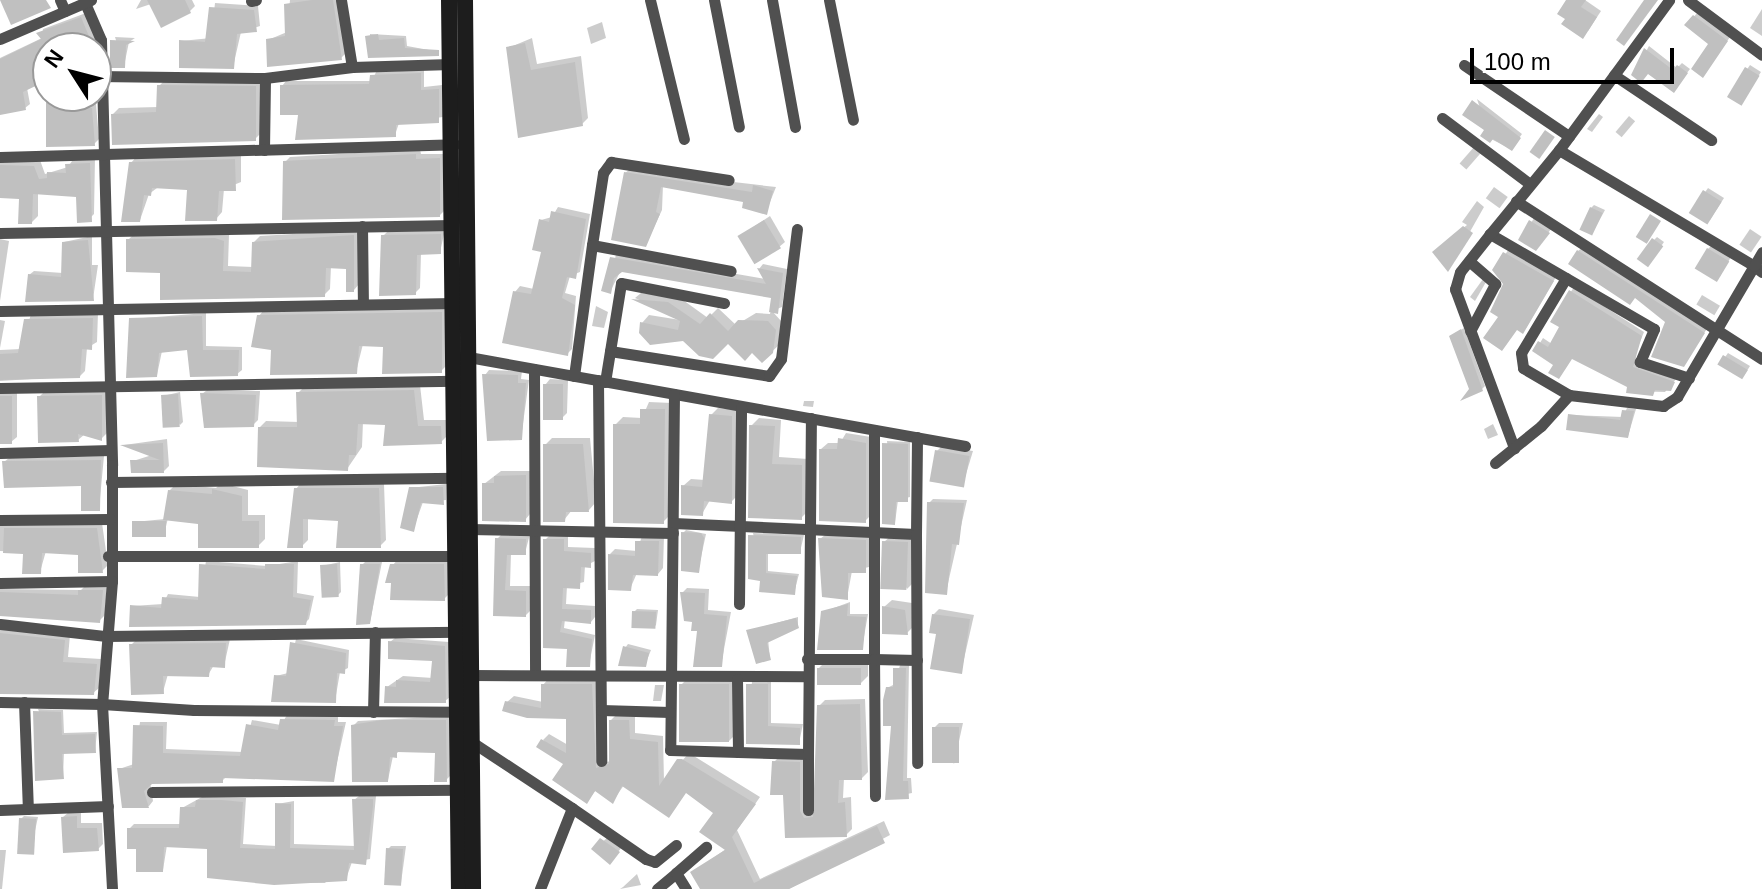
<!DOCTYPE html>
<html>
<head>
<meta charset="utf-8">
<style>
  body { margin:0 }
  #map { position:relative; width:1762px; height:889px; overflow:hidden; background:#fff; font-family:Helvetica,sans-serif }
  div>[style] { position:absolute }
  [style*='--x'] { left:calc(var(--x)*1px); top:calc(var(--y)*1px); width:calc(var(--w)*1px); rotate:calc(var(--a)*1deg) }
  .shadow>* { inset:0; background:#0003; transform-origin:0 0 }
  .building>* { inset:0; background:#c0c0c0; transform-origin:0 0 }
  .street>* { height:11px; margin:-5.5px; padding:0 5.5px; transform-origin:5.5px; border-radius:5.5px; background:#505050 }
  .secondary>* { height:16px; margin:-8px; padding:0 8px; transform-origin:8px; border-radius:8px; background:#1d1d1d }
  span { translate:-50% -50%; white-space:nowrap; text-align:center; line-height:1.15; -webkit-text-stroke:7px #fff; paint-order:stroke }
  .north { position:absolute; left:32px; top:32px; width:80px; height:80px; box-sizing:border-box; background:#fff; border:2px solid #999; border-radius:50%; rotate:306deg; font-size:22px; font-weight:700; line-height:32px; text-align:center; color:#000 }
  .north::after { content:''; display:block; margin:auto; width:28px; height:36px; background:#000; clip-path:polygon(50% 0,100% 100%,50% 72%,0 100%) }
  .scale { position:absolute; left:1470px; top:48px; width:204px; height:36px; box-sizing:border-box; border:4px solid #000; border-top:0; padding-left:10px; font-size:24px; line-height:28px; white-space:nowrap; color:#000; -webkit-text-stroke:6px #fff; paint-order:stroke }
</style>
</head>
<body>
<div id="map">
  <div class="shadow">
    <div style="clip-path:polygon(141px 0,192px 0,195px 6px,190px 11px,151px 4px,136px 9px)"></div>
    <div style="clip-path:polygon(290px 0,341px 0,347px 52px,341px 58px,268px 40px,287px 32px)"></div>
    <div style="clip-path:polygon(1569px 0,1585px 0,1601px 11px,1588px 31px,1567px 18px)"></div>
    <div style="clip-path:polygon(215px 3px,258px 6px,260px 26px,241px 32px,233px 67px,181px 41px,211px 38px)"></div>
    <div style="clip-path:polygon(1762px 9px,1762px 36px,1750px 28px)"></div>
    <div style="clip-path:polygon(86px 13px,96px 40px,84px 48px,48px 48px,48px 96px,63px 96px,63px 104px,96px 104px,99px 139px,94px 144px,48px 145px,48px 78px,27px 88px,30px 104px,25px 108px,0 113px,0 58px,42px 38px,43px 29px)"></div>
    <div style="clip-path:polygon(1697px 13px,1730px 37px,1706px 72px,1711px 44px,1687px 25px)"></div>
    <div style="clip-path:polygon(602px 22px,606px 38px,591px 44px,587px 28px)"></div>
    <div style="clip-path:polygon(370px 34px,406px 36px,407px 46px,440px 52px,370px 56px)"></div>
    <div style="clip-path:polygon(115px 37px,135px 38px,129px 42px,124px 66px)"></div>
    <div style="clip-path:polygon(532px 38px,537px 64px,581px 56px,588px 118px,582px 124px,508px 48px)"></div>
    <div style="clip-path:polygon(1649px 46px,1677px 68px,1682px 63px,1690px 69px,1676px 87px,1648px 71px,1634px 74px)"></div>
    <div style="clip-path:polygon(1750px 65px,1761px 72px,1743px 99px,1729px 95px)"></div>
    <div style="clip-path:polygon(424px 70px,424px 87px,442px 85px,443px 117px,399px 123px,395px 135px,300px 113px,282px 86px,286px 81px,372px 81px,376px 72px)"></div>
    <div style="clip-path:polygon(165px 80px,262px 81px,261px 133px,255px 139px,113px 114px,119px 108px,158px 107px,159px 86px)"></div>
    <div style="clip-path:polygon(1477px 99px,1522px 134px,1511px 149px,1483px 135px,1487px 130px)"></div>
    <div style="clip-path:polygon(1599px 114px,1603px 117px,1592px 132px,1587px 129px)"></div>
    <div style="left:1629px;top:116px;width:8px;height:21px;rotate:40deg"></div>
    <div style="left:1474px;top:147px;width:9px;height:22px;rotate:41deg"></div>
    <div style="clip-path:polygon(420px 149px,421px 154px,444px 154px,445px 210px,440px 215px,285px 162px,290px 157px)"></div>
    <div style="clip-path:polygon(241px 154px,241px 182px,224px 189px,222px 212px,216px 219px,189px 188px,157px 188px,149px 194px,140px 220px,131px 163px,137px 156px)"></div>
    <div style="clip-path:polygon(74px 158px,95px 158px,94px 214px,88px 220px,78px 196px,38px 192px,38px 216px,32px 222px,21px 197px,0 196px,0 160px,40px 160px,45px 174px,68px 167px)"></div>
    <div style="clip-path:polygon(629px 170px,776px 187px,766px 212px,746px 201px,663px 185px,662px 210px,646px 244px,625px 173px)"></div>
    <div style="left:1494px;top:187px;width:17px;height:14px;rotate:36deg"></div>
    <div style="clip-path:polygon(1708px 188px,1724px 198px,1710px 220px,1691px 212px)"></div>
    <div style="clip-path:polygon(1477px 201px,1484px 207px,1450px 267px,1434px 252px,1467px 225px,1462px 222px)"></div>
    <div style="clip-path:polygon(1594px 205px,1605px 210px,1592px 234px,1591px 208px)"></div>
    <div style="clip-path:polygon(558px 207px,590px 214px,580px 272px,570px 276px,565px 293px,576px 296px,572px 349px,567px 354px,515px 292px,520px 286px,534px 289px,544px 250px,541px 220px,552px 217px)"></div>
    <div style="clip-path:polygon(770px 216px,785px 242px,779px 247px,740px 236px)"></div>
    <div style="clip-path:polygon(1534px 218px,1551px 229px,1539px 245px,1521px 240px)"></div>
    <div style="left:1750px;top:229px;width:14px;height:19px;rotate:34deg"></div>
    <div style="clip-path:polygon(359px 230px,359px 284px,354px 290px,348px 267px,331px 266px,330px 289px,324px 295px,162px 271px,128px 240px,134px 234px,222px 233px,229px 235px,228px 266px,253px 267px,254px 242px,260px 236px)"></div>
    <div style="clip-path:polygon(445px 230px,440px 252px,421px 253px,420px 288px,415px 293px,383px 236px,388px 231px)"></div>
    <div style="clip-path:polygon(92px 236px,92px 265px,98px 265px,93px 299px,29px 275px,34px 271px,63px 273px,64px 242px)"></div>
    <div style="clip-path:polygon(1657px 237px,1664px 242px,1651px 261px,1654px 240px)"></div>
    <div style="clip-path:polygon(0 239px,9px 241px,0 301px)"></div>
    <div style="clip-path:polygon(1711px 246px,1731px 257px,1720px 276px,1708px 249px)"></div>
    <div style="clip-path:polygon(1583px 247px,1708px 327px,1684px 365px,1667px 321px,1578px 251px)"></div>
    <div style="clip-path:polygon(1509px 249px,1556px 277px,1526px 328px,1501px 317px,1506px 285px,1494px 270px)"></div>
    <div style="clip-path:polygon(616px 253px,766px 279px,759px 269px,763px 264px,787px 269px,782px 307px,772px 311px,782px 322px,780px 344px,762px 361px,752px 350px,728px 341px,684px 339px,642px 323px,649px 315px,687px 321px,635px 298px,641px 293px,676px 295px,708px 318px,718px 308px,736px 325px,756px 313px,770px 314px,774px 296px,621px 270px,610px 292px)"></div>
    <div style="clip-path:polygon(1483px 279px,1486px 282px,1475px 301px,1470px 297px)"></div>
    <div style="clip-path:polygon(1574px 287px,1644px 332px,1635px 354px,1637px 365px,1677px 378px,1665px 392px,1628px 391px,1629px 386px,1573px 357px,1555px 364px,1535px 351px,1543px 338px,1552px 344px,1561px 326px,1552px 321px)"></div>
    <div style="left:1702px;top:295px;width:21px;height:11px;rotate:31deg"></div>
    <div style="clip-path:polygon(596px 306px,608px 312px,604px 328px,592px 326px)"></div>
    <div style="clip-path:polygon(445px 308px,446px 366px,441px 371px,385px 345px,363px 344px,356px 372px,273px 348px,259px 316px,263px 311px)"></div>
    <div style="clip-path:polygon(98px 313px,97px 342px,87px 348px,85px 371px,80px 376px,0 381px,0 350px,21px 349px,31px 314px)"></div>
    <div style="clip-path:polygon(206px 313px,206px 346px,242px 347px,242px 370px,237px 374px,189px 347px,162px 351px,157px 375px,131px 319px)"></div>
    <div style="clip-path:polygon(0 320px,5px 321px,0 348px)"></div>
    <div style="clip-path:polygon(1464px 328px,1485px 386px,1482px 389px,1471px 389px,1454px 334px)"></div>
    <div style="clip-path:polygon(1728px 353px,1750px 366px,1745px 374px,1720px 364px)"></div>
    <div style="clip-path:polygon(489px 370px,522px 371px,521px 379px,529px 380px,521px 438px,485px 375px)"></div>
    <div style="clip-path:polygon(550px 379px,568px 380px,567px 413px,562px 418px,545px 385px)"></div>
    <div style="clip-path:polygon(420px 385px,424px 420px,447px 420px,447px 436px,441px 442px,387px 423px,363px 422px,362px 447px,347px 469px,260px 427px,266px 421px,299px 422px,298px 393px,304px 387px)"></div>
    <div style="clip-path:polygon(0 389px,17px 391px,17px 437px,11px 442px,0 443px)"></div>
    <div style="clip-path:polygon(108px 389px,108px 432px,101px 439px,85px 434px,78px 440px,39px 397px,46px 390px)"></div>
    <div style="clip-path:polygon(207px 390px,260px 391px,258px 420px,253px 425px,202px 394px)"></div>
    <div style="clip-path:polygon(180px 392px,183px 422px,180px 425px,163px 396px)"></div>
    <div style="clip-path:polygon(804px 401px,814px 401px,813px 407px,803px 406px)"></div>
    <div style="clip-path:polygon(649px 402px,672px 403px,670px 515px,663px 522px,615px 425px,623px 417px,642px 418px)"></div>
    <div style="clip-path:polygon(718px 408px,739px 410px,738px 495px,731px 502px,710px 500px,702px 514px,683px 486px,691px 479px,705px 480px,711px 415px)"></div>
    <div style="clip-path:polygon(1627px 408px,1636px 409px,1628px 436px,1570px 415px,1623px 417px)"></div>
    <div style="clip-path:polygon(759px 418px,781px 420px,779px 457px,808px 459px,808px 511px,801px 518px,751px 426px)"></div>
    <div style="clip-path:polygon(1493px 424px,1498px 435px,1488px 439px,1484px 429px)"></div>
    <div style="clip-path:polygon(846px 433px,871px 437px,871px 515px,865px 521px,821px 449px,828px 443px,840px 443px)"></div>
    <div style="clip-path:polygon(552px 438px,590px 438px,596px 502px,589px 510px,572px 510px,564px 520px,545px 445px)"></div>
    <div style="clip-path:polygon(167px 439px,169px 466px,164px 471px,133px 461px,152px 455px,124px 445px)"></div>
    <div style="clip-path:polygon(887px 441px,910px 442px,910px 497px,898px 500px,895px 523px)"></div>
    <div style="clip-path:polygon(942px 446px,973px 451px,963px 484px,937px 451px)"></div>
    <div style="clip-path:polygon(104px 456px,99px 509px,83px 484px,4px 462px,9px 458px)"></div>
    <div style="clip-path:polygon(501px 471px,530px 471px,530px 514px,525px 520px,484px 484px)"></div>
    <div style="clip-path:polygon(221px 483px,248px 490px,248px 515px,265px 515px,265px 539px,258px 546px,200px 523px,168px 518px,164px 535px,134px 522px,165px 519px,169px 491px,176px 484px,216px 488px)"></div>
    <div style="clip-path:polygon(301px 483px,384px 484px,386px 540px,380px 546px,340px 519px,308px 518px,308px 540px,302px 546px,296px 489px)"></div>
    <div style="clip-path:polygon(446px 484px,446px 500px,423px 502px,413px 530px,410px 488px)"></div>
    <div style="clip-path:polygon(933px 499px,967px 500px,946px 592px,929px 503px)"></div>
    <div style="clip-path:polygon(0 521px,102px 523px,108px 565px,102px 571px,80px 553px,46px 551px,40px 572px,25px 552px,0 551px)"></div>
    <div style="clip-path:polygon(686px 530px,706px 534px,698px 571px,683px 533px)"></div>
    <div style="clip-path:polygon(753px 533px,804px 535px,800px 552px,768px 552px,768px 571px,799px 574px,794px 593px,762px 579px)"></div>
    <div style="clip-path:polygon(502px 534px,530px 534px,525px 553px,511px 553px,510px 586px,531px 586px,531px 610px,526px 615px,495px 615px,497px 539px)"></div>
    <div style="clip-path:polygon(550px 535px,568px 535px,568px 547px,595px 548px,595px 561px,585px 566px,584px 582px,567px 586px,566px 604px,595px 606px,595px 617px,591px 622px,565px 619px,564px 628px,595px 635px,589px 665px,569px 647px,545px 646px,545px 540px)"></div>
    <div style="clip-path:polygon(825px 535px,869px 537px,869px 567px,852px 571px,847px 598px,820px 539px)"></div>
    <div style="clip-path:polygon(892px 535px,914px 536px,914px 582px,907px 589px,884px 542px)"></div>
    <div style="clip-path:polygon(642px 536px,664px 537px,663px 568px,658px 574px,637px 573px,630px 589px,610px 554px,615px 549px,637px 551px)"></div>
    <div style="clip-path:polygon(399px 558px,451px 558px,451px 592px,444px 599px,393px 581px,392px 566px)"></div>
    <div style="clip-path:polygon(206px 561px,267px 566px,298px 561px,297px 593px,314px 596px,309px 619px,305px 623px,132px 606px,163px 604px,168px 594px,200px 597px)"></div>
    <div style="clip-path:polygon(340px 562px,341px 592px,338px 595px,322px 566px)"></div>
    <div style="clip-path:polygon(365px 562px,382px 562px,370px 622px,362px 565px)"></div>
    <div style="clip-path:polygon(86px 585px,107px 585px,105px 615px,99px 621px,0 614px,0 589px,81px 590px)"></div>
    <div style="clip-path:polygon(687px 588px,709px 589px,708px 610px,731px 612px,721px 665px,694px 620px,682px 593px)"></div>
    <div style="clip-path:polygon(892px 600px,912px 603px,914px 626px,907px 633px,884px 607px)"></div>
    <div style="clip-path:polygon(850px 602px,850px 614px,868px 614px,862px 648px,823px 612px)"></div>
    <div style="clip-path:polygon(637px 609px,658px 610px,656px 625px,653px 628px,634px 612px)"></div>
    <div style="clip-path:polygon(939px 609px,974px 615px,961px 672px,938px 632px,933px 615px)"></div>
    <div style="clip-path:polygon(798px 617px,798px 626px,768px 639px,770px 658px,748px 631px)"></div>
    <div style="clip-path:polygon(0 622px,70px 635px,68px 657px,101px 659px,99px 688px,93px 693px,0 693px)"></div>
    <div style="clip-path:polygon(395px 638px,449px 642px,450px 697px,445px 701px,387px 687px,403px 676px,433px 678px,434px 659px,390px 642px)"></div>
    <div style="clip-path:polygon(230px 639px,224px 666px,214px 665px,208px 675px,168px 674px,163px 692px,131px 645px,136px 640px)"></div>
    <div style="clip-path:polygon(296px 639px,349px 650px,348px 668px,340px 672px,335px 701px,276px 676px,288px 673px)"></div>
    <div style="clip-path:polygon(628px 644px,651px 650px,645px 665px,625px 648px)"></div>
    <div style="clip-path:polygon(826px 661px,868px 661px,868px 676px,861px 683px,819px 668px)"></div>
    <div style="clip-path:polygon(900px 665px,909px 665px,907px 778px,911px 778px,912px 793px,887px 798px,893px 724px,887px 688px,895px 684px)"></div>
    <div style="clip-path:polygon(549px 678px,597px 678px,602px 763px,611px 761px,611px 720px,617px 714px,635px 714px,635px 733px,663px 736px,664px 781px,689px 753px,760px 797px,737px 830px,760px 879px,884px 821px,890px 835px,789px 889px,703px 889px,693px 872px,726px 849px,716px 813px,687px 792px,624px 785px,613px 801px,596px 790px,592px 795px,543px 740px,549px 734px,568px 745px,569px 717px,507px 702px,514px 696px,543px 702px,543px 685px)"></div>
    <div style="clip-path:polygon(686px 680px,733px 680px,734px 736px,729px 741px,681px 685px)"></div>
    <div style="clip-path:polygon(752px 681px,771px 681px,771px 723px,803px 724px,799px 743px,748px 742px)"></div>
    <div style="clip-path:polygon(655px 685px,664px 685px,661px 701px,653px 701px)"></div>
    <div style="clip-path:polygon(865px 699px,868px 772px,862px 778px,844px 778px,843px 798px,851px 797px,852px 829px,846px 835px,787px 836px,785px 793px,774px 762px,780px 756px,805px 757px,806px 807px,814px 813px,819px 706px,825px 700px)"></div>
    <div style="clip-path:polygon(38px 709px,63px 710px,64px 733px,97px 732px,95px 751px,64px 752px,63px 777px)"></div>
    <div style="clip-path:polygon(287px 715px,338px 716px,338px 722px,346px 722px,333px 780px,227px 776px,222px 781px,150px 782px,153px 801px,149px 806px,124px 806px,119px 769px,134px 764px,140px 722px,167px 722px,166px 749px,243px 752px,252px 720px,281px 725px)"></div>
    <div style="clip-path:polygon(450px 716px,451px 775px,446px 780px,437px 751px,401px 750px,393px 756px,388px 780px,353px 726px,358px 721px)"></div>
    <div style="clip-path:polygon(939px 723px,963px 723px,954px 764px,934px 728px)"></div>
    <div style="clip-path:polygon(359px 796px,376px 796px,370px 859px,352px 862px,346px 879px,330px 877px,325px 883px,274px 883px,232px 840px,167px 845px,163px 870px,138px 847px,129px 829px,134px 824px,181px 824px,182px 808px,202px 797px,246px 798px,243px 844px,277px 846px,277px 804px,294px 801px,294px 844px,355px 846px,354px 800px)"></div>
    <div style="clip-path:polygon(69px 812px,81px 812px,81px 823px,102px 823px,103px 844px,98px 849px,63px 817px)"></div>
    <div style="clip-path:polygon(24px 816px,38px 817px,30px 854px,21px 819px)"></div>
    <div style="clip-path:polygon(607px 838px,621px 848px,613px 859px,594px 849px)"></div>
    <div style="clip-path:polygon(391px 846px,406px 846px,401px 883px,388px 849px)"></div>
    <div style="clip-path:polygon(0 850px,6px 850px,2px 889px,0 889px)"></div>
    <div style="clip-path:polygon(637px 874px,641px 885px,620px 889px,623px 887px)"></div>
  </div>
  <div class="building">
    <div style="clip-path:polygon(0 0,46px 0,51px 8px,11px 25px)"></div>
    <div style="clip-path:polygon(147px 0,185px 0,191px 13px,161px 28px)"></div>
    <div style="clip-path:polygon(312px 0,333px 0,342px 60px,267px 67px,266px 39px,285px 36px,284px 4px)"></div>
    <div style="clip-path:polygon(1566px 0,1586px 0,1581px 7px,1597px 17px,1583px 39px,1561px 24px,1565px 19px,1557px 14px)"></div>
    <div style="clip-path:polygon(1644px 0,1658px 0,1624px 46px,1616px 40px)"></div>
    <div style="clip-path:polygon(209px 7px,254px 10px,257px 32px,237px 34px,234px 69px,179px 68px,179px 40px,205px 42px)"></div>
    <div style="clip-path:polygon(1693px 15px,1728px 41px,1703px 78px,1691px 69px,1708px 44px,1684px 25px)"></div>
    <div style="clip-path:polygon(81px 17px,93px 46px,48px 48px,48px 80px,23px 92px,26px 110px,0 115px,0 59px,41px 39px,36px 33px)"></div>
    <div style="clip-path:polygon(378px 34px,379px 40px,404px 38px,405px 48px,439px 50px,439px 56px,368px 58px,365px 36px)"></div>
    <div style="clip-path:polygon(110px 40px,135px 41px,126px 45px,125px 68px,110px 68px)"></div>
    <div style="clip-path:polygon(525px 43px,531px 70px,575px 62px,583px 126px,518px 138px,506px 47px)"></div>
    <div style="clip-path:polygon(1644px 48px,1673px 70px,1677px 65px,1688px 73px,1674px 93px,1648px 74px,1641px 83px,1631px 75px)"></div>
    <div style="left:1745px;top:67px;width:17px;height:35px;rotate:31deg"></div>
    <div style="clip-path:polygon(421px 73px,421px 90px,439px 89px,439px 123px,396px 125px,396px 137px,295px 140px,298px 115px,280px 115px,280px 85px,369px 84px,370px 75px)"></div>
    <div style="clip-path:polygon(157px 85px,256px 86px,256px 141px,112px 145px,111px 114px,156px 112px)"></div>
    <div style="clip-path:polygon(46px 96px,59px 96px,59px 108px,92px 108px,95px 146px,46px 147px)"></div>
    <div style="clip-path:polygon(1472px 100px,1521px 138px,1512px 151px,1493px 139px,1490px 143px,1480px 136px,1484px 130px,1462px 115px)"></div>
    <div style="left:1545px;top:130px;width:12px;height:27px;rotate:35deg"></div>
    <div style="clip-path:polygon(416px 154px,416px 159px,440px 158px,440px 217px,282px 220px,283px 161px)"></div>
    <div style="clip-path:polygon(235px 159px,236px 191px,219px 191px,217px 221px,185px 221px,187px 190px,152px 188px,151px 196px,144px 195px,140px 222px,121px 222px,129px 162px)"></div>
    <div style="clip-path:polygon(90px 163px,92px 222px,77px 223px,76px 197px,33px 194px,32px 224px,18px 224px,19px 199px,0 198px,0 165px,34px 166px,39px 179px,47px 178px,47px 172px,66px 173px,65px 164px)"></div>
    <div style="clip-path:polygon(624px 172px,752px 192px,753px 185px,773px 191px,767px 215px,742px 208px,743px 202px,661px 187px,656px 212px,660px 214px,646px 247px,611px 240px)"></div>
    <div style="left:1703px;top:190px;width:22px;height:27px;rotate:32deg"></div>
    <div style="left:1590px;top:207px;width:14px;height:25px;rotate:25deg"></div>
    <div style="clip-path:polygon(551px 211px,586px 219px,576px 279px,567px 277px,562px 298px,575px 305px,568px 356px,502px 343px,513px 291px,531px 294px,541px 252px,532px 250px,539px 219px,549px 222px)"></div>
    <div style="left:1650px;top:214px;width:13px;height:27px;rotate:32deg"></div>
    <div style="left:764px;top:220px;width:33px;height:31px;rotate:59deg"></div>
    <div style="clip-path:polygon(1529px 220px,1550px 233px,1536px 251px,1518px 240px)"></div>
    <div style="clip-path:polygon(1463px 226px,1473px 233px,1448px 272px,1432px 252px)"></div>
    <div style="clip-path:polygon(441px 234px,441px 254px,417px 255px,416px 295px,379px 296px,381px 235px)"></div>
    <div style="clip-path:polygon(354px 235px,354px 292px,346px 292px,346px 269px,326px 268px,325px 297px,160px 300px,160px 273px,126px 272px,126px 239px,215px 238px,224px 241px,223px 271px,251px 272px,252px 242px)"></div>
    <div style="left:1652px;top:238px;width:14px;height:26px;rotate:36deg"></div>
    <div style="clip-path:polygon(88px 240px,94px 301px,25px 302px,28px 274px,61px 277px,62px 242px)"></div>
    <div style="left:1707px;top:248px;width:26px;height:24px;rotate:31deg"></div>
    <div style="clip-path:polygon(1577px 250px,1705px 333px,1684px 367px,1651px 357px,1665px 322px,1635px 298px,1630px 305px,1568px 264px)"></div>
    <div style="clip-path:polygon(1503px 252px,1554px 281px,1523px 334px,1517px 330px,1502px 351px,1483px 338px,1498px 317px,1490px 312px,1503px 284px,1492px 270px)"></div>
    <div style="clip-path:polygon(610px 257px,766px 284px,757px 268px,783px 273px,778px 314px,769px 312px,771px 298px,622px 272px,614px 278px,611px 294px,601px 291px)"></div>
    <div style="clip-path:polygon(1569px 290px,1642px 336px,1633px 367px,1675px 382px,1671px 391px,1655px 390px,1653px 396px,1626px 393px,1627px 387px,1572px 359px,1559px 379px,1548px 373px,1553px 365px,1532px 351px,1538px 341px,1548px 347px,1559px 327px,1550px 322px)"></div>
    <div style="clip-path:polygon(631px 299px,668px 302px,700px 324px,710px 313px,728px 331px,738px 320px,768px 321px,776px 330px,773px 353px,762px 363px,752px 353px,745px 361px,728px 344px,713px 359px,699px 356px,683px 341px,650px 345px,639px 333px,640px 322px,678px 330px,680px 321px)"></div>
    <div style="clip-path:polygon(442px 312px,442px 373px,382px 374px,383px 347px,359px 346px,357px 374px,270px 375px,271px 350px,251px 347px,257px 315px)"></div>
    <div style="clip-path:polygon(202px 316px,203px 350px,239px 350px,238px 376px,190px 377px,187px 350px,159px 353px,157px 377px,126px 378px,129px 318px)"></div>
    <div style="clip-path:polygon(93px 318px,92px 350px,82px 349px,80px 378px,0 380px,0 354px,18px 353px,24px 319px)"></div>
    <div style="clip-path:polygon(1461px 329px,1483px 391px,1460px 401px,1469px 389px,1449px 336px)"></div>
    <div style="left:1723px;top:355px;width:29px;height:11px;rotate:31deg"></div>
    <div style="clip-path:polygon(482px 374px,518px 375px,518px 383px,526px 383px,522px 440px,487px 441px)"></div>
    <div style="left:543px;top:384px;width:20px;height:36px"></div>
    <div style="clip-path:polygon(414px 390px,418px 426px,441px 426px,442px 444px,383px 446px,385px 425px,358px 424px,356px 455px,349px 455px,348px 471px,257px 467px,258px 427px,297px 427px,296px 392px)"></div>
    <div style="clip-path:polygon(200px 393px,256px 395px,254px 427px,204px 428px)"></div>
    <div style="left:178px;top:394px;width:33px;height:17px;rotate:87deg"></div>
    <div style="clip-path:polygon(102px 395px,102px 441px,78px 434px,79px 442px,38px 443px,37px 396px)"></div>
    <div style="left:0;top:396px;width:12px;height:48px"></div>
    <div style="clip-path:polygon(640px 409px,665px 409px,664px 524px,613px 523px,613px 424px,640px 424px)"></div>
    <div style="clip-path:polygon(1622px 410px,1634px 411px,1628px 438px,1566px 430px,1568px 414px,1620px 420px)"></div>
    <div style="clip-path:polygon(709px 414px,732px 416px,732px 504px,704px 501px,703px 516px,681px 515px,681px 485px,702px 487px)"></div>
    <div style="clip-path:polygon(749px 425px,775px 426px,772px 464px,802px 465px,802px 520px,748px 518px)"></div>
    <div style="clip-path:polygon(838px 438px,866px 443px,866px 523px,819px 521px,819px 449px,837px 449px)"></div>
    <div style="clip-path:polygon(163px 443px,164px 473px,131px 473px,130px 460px,160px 460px,120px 445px)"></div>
    <div style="clip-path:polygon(882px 443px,908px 444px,908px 502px,896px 502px,895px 525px,882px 524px)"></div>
    <div style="clip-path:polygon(543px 444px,583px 444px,589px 512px,566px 512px,565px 522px,543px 522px)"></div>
    <div style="left:935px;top:450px;width:35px;height:32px;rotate:10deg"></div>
    <div style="clip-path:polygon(101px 460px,100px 511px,81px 511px,81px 486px,4px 488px,2px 461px)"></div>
    <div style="clip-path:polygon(526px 475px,526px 522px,482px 521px,482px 483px,494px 483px,494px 476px)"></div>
    <div style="clip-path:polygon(409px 487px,443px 487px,444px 505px,421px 503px,414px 532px,400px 528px)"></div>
    <div style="clip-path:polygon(294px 488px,379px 488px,381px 548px,336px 548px,338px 521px,303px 519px,303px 548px,287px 548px)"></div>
    <div style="clip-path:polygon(212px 489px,242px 496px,242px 521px,259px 521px,259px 548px,198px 548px,198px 524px,163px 520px,168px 490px,212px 494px)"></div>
    <div style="clip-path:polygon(927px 502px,964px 503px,959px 545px,952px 544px,947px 595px,925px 593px)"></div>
    <div style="left:132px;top:521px;width:34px;height:16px"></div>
    <div style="clip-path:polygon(4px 528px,97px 528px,103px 573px,78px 573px,78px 555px,42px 553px,41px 574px,22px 574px,23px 554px,3px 553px)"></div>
    <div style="clip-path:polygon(681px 532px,701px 533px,704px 538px,699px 573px,681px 571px)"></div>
    <div style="clip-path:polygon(748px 535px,801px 537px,801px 554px,766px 554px,766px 573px,797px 576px,795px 595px,759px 592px,760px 581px,748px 579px)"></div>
    <div style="clip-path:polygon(495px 538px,526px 539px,526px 555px,507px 555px,505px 590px,526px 591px,526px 617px,493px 616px)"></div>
    <div style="clip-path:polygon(818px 538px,866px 540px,866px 573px,848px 573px,848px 600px,822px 597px)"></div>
    <div style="clip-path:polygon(543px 539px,564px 539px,564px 551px,591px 553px,591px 568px,581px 567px,580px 589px,563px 588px,562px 609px,591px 610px,591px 624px,562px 621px,560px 632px,592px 639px,590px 667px,566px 667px,567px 649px,543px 648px)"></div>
    <div style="clip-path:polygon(635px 541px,659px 541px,658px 576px,633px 575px,631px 591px,608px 590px,608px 554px,635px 556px)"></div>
    <div style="left:882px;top:541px;width:26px;height:48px;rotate:2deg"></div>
    <div style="clip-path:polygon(199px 564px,265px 569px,265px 564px,294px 564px,293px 597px,311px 600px,306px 625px,129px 627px,130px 605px,161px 608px,162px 597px,198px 600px)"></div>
    <div style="left:337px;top:564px;width:33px;height:17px;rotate:87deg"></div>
    <div style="clip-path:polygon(360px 564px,380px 564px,370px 624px,356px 625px)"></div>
    <div style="clip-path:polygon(390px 564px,444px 564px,445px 601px,390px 600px,391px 583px,385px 583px)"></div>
    <div style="clip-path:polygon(78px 590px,103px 590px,100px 623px,0 616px,0 592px,78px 595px)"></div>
    <div style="clip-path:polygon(680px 592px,705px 593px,704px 614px,727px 616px,722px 667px,693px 667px,697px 631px,691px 631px,692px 622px,684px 621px)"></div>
    <div style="clip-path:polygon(848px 604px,847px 616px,866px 617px,863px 650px,817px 650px,821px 611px)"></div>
    <div style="clip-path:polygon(882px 606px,905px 610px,908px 635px,882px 634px)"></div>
    <div style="left:632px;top:611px;width:24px;height:17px;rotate:2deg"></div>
    <div style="clip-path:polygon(932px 614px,970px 619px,962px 674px,930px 669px,936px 634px,929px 633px)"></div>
    <div style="clip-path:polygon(796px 618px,799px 628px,767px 643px,771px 660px,756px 664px,746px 630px)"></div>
    <div style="clip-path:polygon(0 633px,65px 640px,63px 662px,97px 664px,94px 695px,0 694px)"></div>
    <div style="clip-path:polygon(388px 641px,445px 646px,446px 703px,384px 703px,385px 686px,396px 687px,396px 680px,430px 682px,432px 661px,388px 659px)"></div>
    <div style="clip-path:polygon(290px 642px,346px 653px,345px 674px,337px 673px,336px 703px,271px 702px,274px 675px,286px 676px)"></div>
    <div style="clip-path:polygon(226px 643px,225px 668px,210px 667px,209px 677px,163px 676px,164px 694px,131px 695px,129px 644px)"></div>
    <div style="clip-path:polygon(623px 646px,649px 653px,646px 667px,618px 666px)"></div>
    <div style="left:817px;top:668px;width:44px;height:17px"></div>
    <div style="clip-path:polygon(893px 668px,906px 668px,903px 781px,908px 781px,909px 799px,885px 800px,891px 726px,883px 726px,883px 700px,886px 687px,893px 687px)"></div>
    <div style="clip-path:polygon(541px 684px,592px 684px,596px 768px,609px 764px,609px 720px,629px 720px,630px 739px,658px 742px,659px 786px,677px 759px,682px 759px,756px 804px,732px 837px,754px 883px,877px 826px,885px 843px,789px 889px,700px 889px,690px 872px,725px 850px,699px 832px,713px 813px,686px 793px,669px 818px,622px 786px,613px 804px,595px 791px,587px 804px,552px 780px,563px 764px,536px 747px,541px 739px,566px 753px,566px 719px,527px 718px,502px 711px,505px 701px,541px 708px)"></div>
    <div style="left:679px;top:684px;width:50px;height:58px"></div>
    <div style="clip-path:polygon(746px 684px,768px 684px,768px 726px,800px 728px,800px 745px,746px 744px)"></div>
    <div style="clip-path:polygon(860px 704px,862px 780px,839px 780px,838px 803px,845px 802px,847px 837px,785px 838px,783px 795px,770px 795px,772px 761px,800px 762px,800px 811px,804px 818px,813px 817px,817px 705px)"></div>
    <div style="clip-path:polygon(33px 711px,61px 712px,62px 735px,95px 734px,96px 753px,62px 754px,64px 779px,35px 781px)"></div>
    <div style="clip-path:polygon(280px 719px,335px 720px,334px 726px,343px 726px,334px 782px,223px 778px,223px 783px,152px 784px,144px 791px,149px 808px,122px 808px,117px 768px,132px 768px,133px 725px,163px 726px,163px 753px,240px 756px,246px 724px,278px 730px)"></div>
    <div style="clip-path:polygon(382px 720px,446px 720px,447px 782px,434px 782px,435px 753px,397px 752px,397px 758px,390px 757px,388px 782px,352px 782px,351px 725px)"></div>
    <div style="left:932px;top:727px;width:27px;height:36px"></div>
    <div style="clip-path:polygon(352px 799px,373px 799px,373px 806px,366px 865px,349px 863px,347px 881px,274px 885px,207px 878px,207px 849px,164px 847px,163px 872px,136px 872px,136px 849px,127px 849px,127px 828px,179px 828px,180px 807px,195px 807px,196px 800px,222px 800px,243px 802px,240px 848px,275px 849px,275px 803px,291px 804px,290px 848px,354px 850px)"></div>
    <div style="clip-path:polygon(77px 816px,77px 828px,97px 828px,99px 851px,63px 853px,61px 817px)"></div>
    <div style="left:19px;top:818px;width:17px;height:36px;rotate:3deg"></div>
    <div style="clip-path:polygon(600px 838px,620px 852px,610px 865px,591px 849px)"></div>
    <div style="left:386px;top:848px;width:17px;height:37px;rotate:3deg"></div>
  </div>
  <div class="street">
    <div style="--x:60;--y:0;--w:12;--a:66"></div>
    <div style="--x:341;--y:0;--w:68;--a:80.7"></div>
    <div style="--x:650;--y:0;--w:143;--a:76.3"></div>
    <div style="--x:714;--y:0;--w:129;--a:78.9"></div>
    <div style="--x:772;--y:0;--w:129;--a:79.7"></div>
    <div style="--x:829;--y:0;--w:122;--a:78.7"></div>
    <div style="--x:1688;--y:0;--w:92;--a:36.6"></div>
    <div style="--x:251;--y:1;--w:5;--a:-11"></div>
    <div style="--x:85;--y:3;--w:40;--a:66.6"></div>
    <div style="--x:101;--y:40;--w:425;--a:88.5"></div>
    <div style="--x:112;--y:465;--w:116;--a:90"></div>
    <div style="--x:112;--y:581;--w:123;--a:94.6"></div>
    <div style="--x:102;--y:704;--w:92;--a:3.7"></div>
    <div style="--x:194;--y:710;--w:265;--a:0.4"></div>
    <div style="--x:0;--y:39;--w:99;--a:-23.2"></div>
    <div style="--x:1464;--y:65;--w:127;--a:34.1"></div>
    <div style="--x:1614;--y:75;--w:117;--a:33.8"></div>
    <div style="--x:96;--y:76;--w:169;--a:0.7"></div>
    <div style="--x:265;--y:78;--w:88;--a:-7.2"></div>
    <div style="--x:352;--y:67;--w:99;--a:-1.7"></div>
    <div style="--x:1442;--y:118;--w:110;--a:36.9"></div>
    <div style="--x:264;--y:150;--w:72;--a:-89.2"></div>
    <div style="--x:1559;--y:150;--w:186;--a:-53.7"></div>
    <div style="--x:0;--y:157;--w:455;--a:-1.6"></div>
    <div style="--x:1516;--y:201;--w:292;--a:32.7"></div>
    <div style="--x:362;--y:226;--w:78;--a:89.3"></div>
    <div style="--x:0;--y:233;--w:453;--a:-1"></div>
    <div style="--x:1490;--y:234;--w:48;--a:128.3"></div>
    <div style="--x:1460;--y:272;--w:18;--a:106"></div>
    <div style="--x:1455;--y:289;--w:170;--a:69.6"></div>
    <div style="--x:592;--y:245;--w:73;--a:-81.3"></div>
    <div style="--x:603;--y:173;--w:14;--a:-54"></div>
    <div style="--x:611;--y:162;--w:119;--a:8.7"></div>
    <div style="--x:1469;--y:261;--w:35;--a:41"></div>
    <div style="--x:1495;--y:284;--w:53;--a:118"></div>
    <div style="--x:1566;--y:278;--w:87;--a:121"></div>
    <div style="--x:1521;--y:353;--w:15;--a:82"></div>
    <div style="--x:1523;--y:368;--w:53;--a:30.4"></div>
    <div style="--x:1569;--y:395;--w:95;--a:6.7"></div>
    <div style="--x:1663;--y:406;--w:17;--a:-33"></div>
    <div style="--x:1677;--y:397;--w:152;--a:-59.6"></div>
    <div style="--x:1754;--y:266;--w:10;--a:37"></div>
    <div style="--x:0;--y:311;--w:454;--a:-1"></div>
    <div style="--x:610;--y:351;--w:161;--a:8.9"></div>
    <div style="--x:769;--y:376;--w:21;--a:-55"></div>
    <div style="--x:781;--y:359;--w:131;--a:-83"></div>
    <div style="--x:463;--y:356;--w:510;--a:10.16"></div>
    <div style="--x:534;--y:369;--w:306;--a:89.8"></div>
    <div style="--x:574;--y:376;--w:132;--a:-82.2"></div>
    <div style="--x:592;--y:245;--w:141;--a:10.6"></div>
    <div style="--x:1689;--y:378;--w:52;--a:-161.9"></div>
    <div style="--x:1640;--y:362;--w:36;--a:-67"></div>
    <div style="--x:1654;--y:329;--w:190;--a:-149.9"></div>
    <div style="--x:1490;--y:234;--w:109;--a:-50.6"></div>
    <div style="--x:1559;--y:150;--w:227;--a:30.7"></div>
    <div style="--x:1754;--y:266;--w:16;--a:-60"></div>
    <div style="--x:598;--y:380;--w:381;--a:89.5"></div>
    <div style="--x:605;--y:382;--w:100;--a:-80.8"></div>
    <div style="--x:621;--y:283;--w:105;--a:11"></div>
    <div style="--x:0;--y:388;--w:455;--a:-0.9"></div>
    <div style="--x:674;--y:394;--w:356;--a:90.6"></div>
    <div style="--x:670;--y:750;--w:138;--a:1.7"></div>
    <div style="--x:808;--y:754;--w:56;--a:90"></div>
    <div style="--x:0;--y:453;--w:111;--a:-1.5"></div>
    <div style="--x:1495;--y:463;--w:59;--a:-38.8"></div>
    <div style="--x:1541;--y:426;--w:42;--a:-47.9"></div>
    <div style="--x:111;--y:482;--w:346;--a:-0.7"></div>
    <div style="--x:0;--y:520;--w:110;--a:-0.5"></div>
    <div style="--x:673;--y:523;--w:243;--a:2.6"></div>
    <div style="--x:916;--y:534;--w:97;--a:-89.4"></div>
    <div style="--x:469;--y:529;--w:204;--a:1.1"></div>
    <div style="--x:916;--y:534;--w:229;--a:89.7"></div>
    <div style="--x:108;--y:556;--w:350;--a:0"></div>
    <div style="--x:0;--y:583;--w:112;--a:-1"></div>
    <div style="--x:739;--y:604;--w:197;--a:-89.4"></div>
    <div style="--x:0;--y:624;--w:107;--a:6.5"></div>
    <div style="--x:106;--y:636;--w:352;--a:-0.7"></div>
    <div style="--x:807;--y:659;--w:67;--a:0"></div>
    <div style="--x:874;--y:659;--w:229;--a:-90"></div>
    <div style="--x:471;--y:675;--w:336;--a:0.2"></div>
    <div style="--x:737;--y:679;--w:73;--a:89.2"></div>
    <div style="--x:0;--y:702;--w:102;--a:1.1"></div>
    <div style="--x:102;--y:704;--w:185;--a:86.9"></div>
    <div style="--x:24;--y:702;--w:107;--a:87.9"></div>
    <div style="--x:601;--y:710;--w:69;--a:1.7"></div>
    <div style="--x:373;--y:712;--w:80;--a:-88.6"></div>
    <div style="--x:472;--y:742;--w:120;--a:33.4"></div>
    <div style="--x:572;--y:808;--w:87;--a:111.6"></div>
    <div style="--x:808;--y:754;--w:336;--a:-89.5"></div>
    <div style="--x:152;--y:792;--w:307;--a:-0.4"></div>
    <div style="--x:875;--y:796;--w:137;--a:-90.4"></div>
    <div style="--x:874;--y:659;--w:43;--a:1.3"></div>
    <div style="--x:572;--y:808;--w:90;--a:34.6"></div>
    <div style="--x:646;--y:859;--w:9;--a:18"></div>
    <div style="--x:655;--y:862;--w:27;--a:-39"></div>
    <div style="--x:0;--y:810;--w:108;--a:-2.1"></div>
    <div style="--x:676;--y:873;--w:40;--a:-41"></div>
    <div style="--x:657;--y:889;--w:25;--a:-40"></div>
    <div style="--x:676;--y:873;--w:19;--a:58"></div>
  </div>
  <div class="secondary">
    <div style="--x:449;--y:0;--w:889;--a:89.36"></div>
    <div style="--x:465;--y:0;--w:889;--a:89.48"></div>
  </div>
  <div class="north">N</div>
  <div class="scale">100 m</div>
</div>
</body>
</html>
